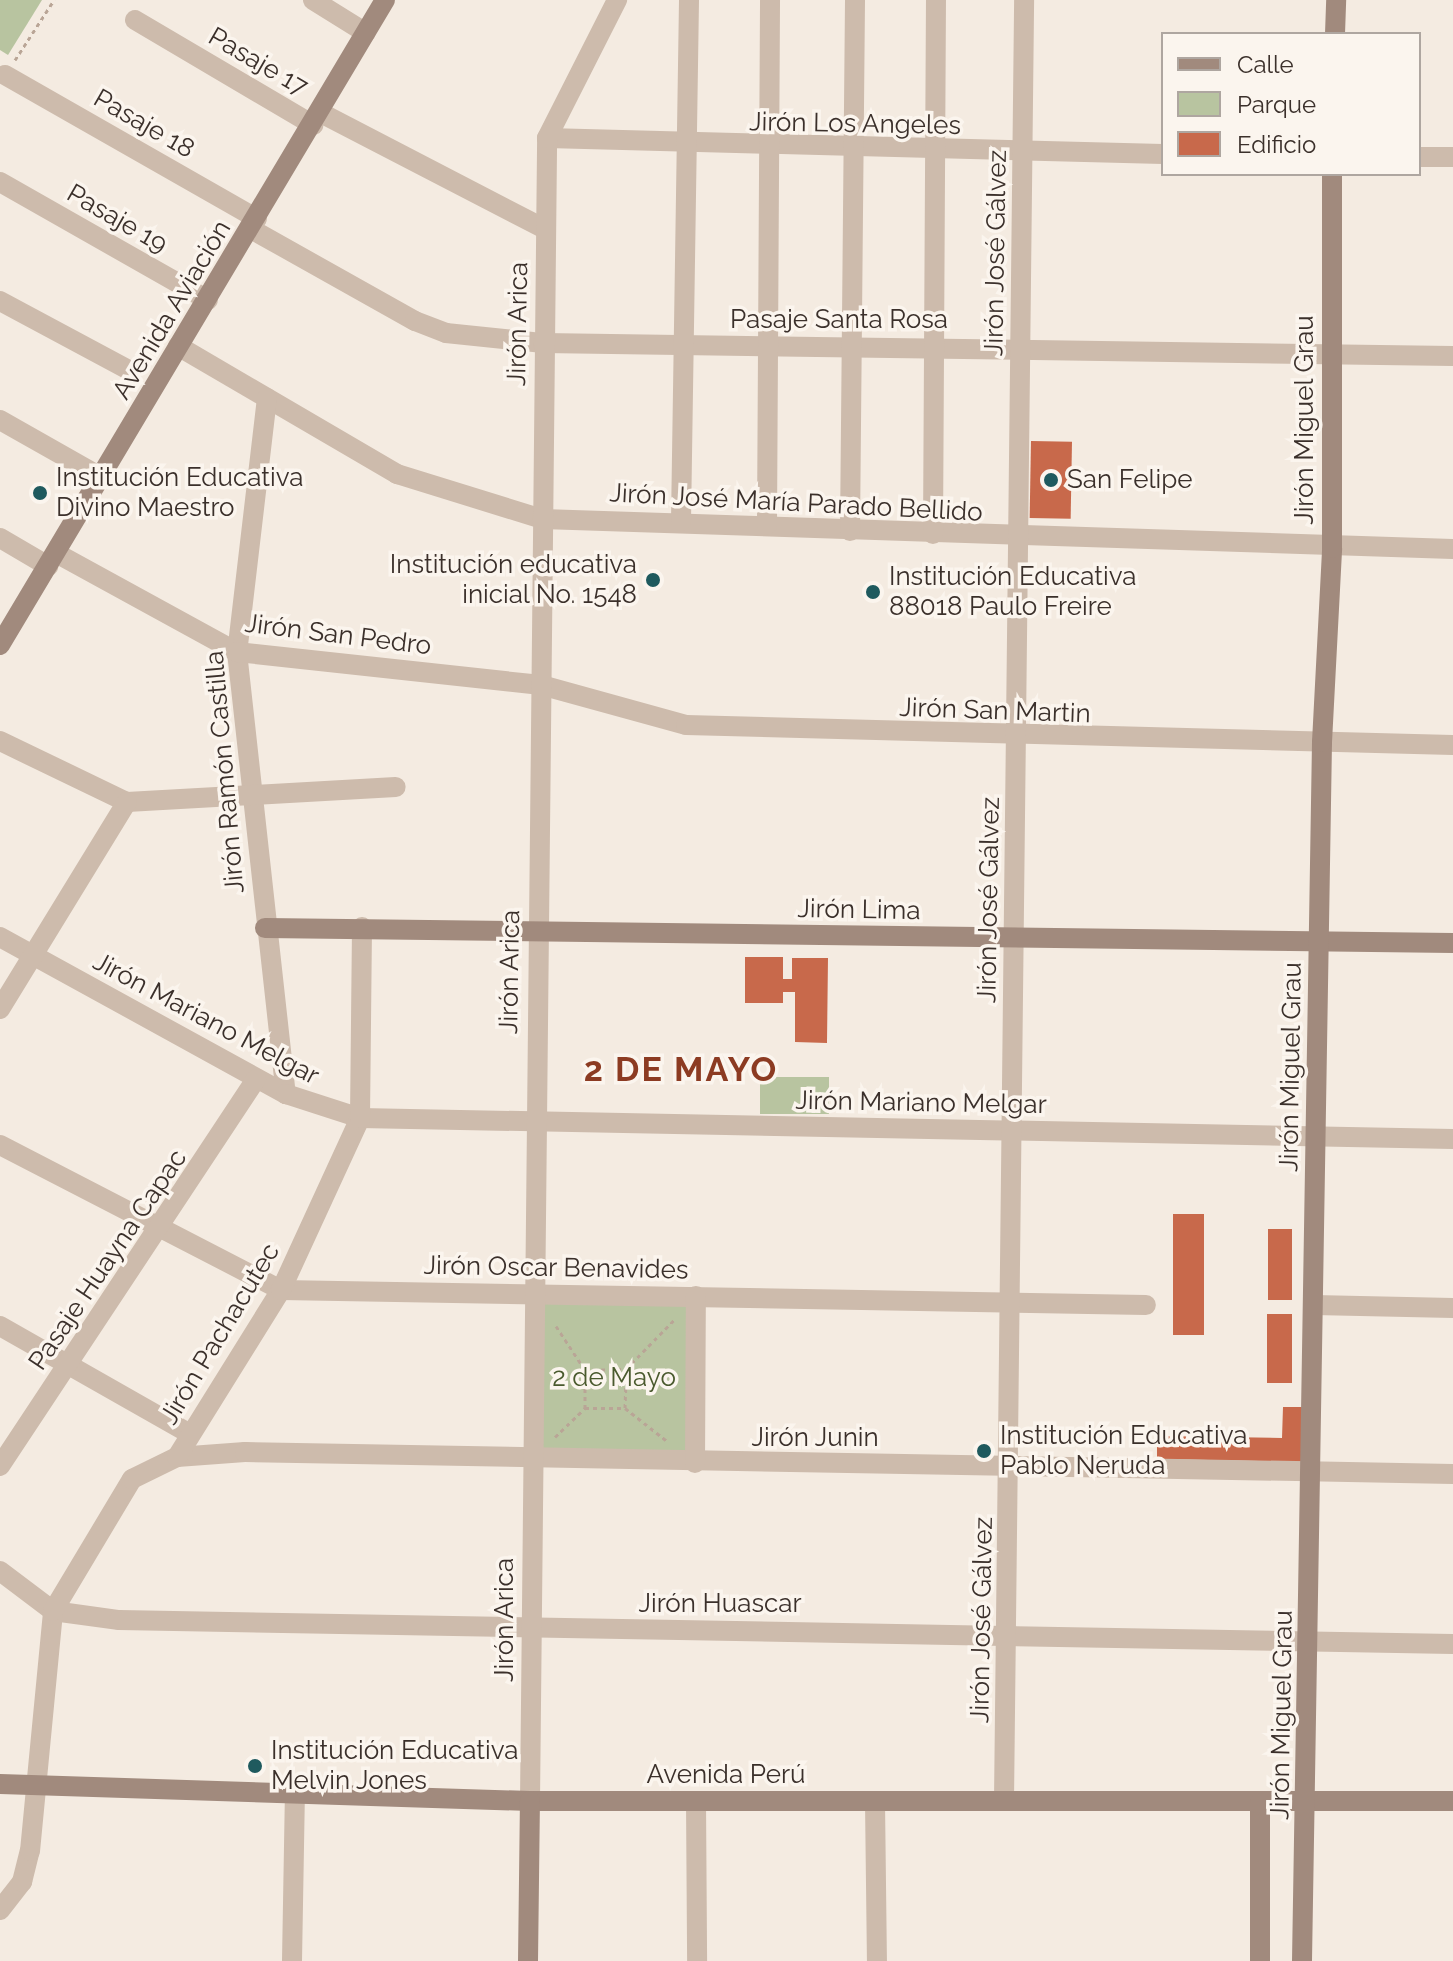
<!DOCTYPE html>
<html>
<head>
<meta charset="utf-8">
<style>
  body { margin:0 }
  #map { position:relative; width:1453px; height:1961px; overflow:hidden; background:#f4ebe1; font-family:Raleway,sans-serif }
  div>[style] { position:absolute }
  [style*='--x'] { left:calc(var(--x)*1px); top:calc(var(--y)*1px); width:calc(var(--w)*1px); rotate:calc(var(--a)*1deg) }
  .green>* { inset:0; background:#b8c4a0; transform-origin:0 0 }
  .building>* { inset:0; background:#c8694b; transform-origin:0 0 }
  .path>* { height:3px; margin-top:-1.5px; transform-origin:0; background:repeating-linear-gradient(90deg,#b9a596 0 4px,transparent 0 8px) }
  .street>* { height:20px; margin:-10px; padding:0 10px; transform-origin:10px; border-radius:10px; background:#cdbbac }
  .secondary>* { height:20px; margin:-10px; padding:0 10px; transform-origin:10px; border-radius:10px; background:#a18a7d }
  .dots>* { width:22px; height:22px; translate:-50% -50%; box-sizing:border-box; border:4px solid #fbf5ee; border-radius:50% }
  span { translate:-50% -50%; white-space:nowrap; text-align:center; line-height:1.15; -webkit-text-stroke:7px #fbf5ee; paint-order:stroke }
  .street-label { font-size:26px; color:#3b302b }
  .poi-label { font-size:26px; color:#3b302b }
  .left { translate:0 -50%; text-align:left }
  .right { translate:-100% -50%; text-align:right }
  .park-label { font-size:26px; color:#4a5a2e }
  .district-label { font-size:34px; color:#8c3b22; font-weight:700; letter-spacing:2px }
  .legend { position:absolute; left:1161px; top:32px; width:260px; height:144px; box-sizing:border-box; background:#fbf5ee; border:2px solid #aea6a0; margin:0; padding:10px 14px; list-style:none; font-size:24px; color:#3b302b }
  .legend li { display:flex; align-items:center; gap:16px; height:40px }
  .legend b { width:40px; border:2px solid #aea6a0 }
</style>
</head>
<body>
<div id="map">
  <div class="green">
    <div style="clip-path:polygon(0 0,42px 0,8px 55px,0 50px)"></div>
    <div style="left:760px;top:1077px;width:69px;height:37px"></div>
    <div style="left:536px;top:1297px;width:158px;height:160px;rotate:1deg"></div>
  </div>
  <div class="building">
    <div style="left:1031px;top:441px;width:41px;height:77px;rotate:1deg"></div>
    <div style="clip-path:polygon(745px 957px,783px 957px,783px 979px,792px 979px,792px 958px,828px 958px,827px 1043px,795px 1042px,795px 992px,783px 992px,783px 1003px,745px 1003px)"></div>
    <div style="left:1173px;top:1214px;width:31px;height:121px"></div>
    <div style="left:1268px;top:1229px;width:24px;height:71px"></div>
    <div style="left:1267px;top:1314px;width:25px;height:69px"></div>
    <div style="clip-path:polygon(1283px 1407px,1304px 1407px,1303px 1462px,1157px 1459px,1157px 1436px,1282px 1438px)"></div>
  </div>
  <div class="path">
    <div style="--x:15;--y:60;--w:72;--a:-57"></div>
    <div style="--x:556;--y:1326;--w:53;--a:56.6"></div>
    <div style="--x:585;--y:1370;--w:41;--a:-1.4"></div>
    <div style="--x:626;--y:1369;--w:70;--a:-45.6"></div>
    <div style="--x:585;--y:1408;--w:37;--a:-90"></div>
    <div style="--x:625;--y:1408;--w:37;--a:-88"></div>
    <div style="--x:555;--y:1437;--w:42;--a:-44"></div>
    <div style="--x:585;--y:1408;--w:40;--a:0"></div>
    <div style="--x:625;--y:1408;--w:53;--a:38.2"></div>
  </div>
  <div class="street">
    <div style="--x:313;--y:0;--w:62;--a:31.9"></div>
    <div style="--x:135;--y:20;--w:207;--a:30.5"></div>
    <div style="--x:5;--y:75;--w:290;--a:29.7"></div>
    <div style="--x:321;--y:113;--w:252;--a:27.4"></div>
    <div style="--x:547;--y:138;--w:616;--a:1.49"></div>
    <div style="--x:1419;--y:157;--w:34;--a:0"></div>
    <div style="--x:0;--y:182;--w:239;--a:29.6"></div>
    <div style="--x:251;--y:229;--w:188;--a:29.3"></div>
    <div style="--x:415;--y:321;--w:33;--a:21"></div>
    <div style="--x:446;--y:333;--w:98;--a:5.9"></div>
    <div style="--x:543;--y:343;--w:910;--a:0.82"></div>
    <div style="--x:0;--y:301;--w:144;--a:28.2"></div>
    <div style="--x:178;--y:346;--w:254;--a:30.3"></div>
    <div style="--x:397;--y:474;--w:152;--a:17.2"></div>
    <div style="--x:542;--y:519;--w:911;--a:1.89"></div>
    <div style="--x:267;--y:398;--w:256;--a:96.7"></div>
    <div style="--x:237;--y:652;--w:445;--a:83.7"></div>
    <div style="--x:0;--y:420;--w:114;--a:29.5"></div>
    <div style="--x:681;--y:521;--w:521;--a:-89.12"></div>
    <div style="--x:767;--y:525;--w:525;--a:-89.67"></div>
    <div style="--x:850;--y:531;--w:531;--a:-89.46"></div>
    <div style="--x:933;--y:534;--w:534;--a:-89.68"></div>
    <div style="--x:0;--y:538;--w:56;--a:30.3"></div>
    <div style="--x:56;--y:553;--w:206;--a:28.7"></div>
    <div style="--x:237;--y:652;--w:306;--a:6.2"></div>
    <div style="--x:541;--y:685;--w:150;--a:15.4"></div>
    <div style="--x:686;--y:725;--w:767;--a:1.49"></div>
    <div style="--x:0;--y:741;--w:141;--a:25.7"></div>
    <div style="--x:127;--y:802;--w:269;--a:-3.2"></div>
    <div style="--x:0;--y:937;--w:326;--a:28.8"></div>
    <div style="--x:286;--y:1094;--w:78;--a:18"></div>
    <div style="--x:360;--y:1118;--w:1093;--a:1.1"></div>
    <div style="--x:0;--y:1009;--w:243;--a:-58.5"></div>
    <div style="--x:0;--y:1145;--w:316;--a:27.3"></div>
    <div style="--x:281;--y:1290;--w:865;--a:0.99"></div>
    <div style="--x:1314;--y:1305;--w:139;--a:1.2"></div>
    <div style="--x:0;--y:1326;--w:219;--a:29.6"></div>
    <div style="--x:177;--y:1457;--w:68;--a:-4.2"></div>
    <div style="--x:245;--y:1452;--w:1208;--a:1.04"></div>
    <div style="--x:695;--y:1463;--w:167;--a:-89.7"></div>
    <div style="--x:0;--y:1466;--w:464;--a:-56.5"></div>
    <div style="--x:0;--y:1571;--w:66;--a:37"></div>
    <div style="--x:53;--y:1611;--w:67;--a:7.8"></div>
    <div style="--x:119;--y:1620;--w:1334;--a:1.03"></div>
    <div style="--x:530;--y:1801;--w:1663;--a:-89.41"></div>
    <div style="--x:547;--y:138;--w:155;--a:-63.1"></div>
    <div style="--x:696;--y:1801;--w:160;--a:89.6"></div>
    <div style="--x:1004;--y:1801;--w:1801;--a:-89.36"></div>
    <div style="--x:875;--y:1802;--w:159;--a:89.3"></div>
    <div style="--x:0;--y:1910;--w:36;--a:-52"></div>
    <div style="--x:22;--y:1882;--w:32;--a:-76"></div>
    <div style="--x:30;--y:1851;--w:241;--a:-84.5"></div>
    <div style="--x:53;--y:1611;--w:154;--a:-59.1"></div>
    <div style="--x:132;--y:1479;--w:50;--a:-26.1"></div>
    <div style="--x:177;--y:1457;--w:197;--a:-58.1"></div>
    <div style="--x:281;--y:1290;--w:189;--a:-65.3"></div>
    <div style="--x:360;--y:1118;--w:191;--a:-89.4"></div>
    <div style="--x:292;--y:1961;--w:165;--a:-89"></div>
  </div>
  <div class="secondary">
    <div style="--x:1335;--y:34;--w:34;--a:-88"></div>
    <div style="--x:0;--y:645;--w:751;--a:-59.17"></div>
    <div style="--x:265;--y:928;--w:1188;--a:0.72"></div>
    <div style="--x:0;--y:1784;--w:530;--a:1.84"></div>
    <div style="--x:530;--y:1801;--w:923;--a:0"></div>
    <div style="--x:528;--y:1961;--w:160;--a:-89.3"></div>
    <div style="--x:1260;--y:1961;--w:158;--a:-90"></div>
    <div style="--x:1302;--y:1961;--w:1219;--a:-89.06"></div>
    <div style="--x:1322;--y:742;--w:194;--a:-87"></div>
    <div style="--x:1332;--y:548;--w:374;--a:-90"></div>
  </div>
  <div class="dots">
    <div style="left:1051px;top:480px;background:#1f5a5e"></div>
    <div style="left:40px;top:493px;background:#1f5a5e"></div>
    <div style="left:653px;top:580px;background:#1f5a5e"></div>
    <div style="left:873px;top:592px;background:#1f5a5e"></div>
    <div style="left:984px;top:1451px;background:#1f5a5e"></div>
    <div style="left:255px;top:1766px;background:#1f5a5e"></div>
  </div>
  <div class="street-label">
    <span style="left:258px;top:62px;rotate:30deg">Pasaje 17</span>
    <span style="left:144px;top:124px;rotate:30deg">Pasaje 18</span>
    <span style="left:855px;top:124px;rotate:1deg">Jirón Los Angeles</span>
    <span style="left:117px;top:219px;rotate:30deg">Pasaje 19</span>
    <span style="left:996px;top:253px;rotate:-89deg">Jirón José Gálvez</span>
    <span style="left:172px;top:310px;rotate:-59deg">Avenida Aviación</span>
    <span style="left:839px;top:320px">Pasaje Santa Rosa</span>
    <span style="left:518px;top:324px;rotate:-89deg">Jirón Arica</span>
    <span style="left:1305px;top:420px;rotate:-90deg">Jirón Miguel Grau</span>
    <span style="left:796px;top:503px;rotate:3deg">Jirón José María Parado Bellido</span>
    <span style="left:338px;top:635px;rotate:7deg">Jirón San Pedro</span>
    <span style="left:995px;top:711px;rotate:2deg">Jirón San Martin</span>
    <span style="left:225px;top:772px;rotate:-95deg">Jirón Ramón Castilla</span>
    <span style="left:989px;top:900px;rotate:-89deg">Jirón José Gálvez</span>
    <span style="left:859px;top:910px;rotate:1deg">Jirón Lima</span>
    <span style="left:510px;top:972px;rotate:-89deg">Jirón Arica</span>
    <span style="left:206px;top:1019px;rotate:28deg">Jirón Mariano Melgar</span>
    <span style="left:1291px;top:1067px;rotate:-89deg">Jirón Miguel Grau</span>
    <span style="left:921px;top:1103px;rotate:1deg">Jirón Mariano Melgar</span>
    <span style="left:108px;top:1260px;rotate:-56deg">Pasaje Huayna Capac</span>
    <span style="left:556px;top:1268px;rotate:1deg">Jirón Oscar Benavides</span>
    <span style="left:220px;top:1334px;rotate:-59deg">Jirón Pachacutec</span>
    <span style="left:815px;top:1438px">Jirón Junin</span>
    <span style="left:720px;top:1604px">Jirón Huascar</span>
    <span style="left:505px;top:1620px;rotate:-90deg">Jirón Arica</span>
    <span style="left:982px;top:1620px;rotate:-89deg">Jirón José Gálvez</span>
    <span style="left:1282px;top:1715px;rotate:-89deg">Jirón Miguel Grau</span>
    <span style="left:726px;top:1775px">Avenida Perú</span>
  </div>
  <div class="poi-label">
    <span class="left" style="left:56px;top:493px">Institución Educativa<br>Divino Maestro</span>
    <span class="left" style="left:1067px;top:480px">San Felipe</span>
    <span class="right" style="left:637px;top:580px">Institución educativa<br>inicial No. 1548</span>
    <span class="left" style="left:889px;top:592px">Institución Educativa<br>88018 Paulo Freire</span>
    <span class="left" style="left:1000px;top:1451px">Institución Educativa<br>Pablo Neruda</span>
    <span class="left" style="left:271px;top:1766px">Institución Educativa<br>Melvin Jones</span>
  </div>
  <div class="park-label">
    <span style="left:614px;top:1378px">2 de Mayo</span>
  </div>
  <div class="district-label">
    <span style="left:681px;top:1070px">2 DE MAYO</span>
  </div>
  <ul class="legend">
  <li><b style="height:10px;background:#a18a7d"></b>Calle</li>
  <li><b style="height:22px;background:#b8c4a0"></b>Parque</li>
  <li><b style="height:22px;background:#c8694b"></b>Edificio</li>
  </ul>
</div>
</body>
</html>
